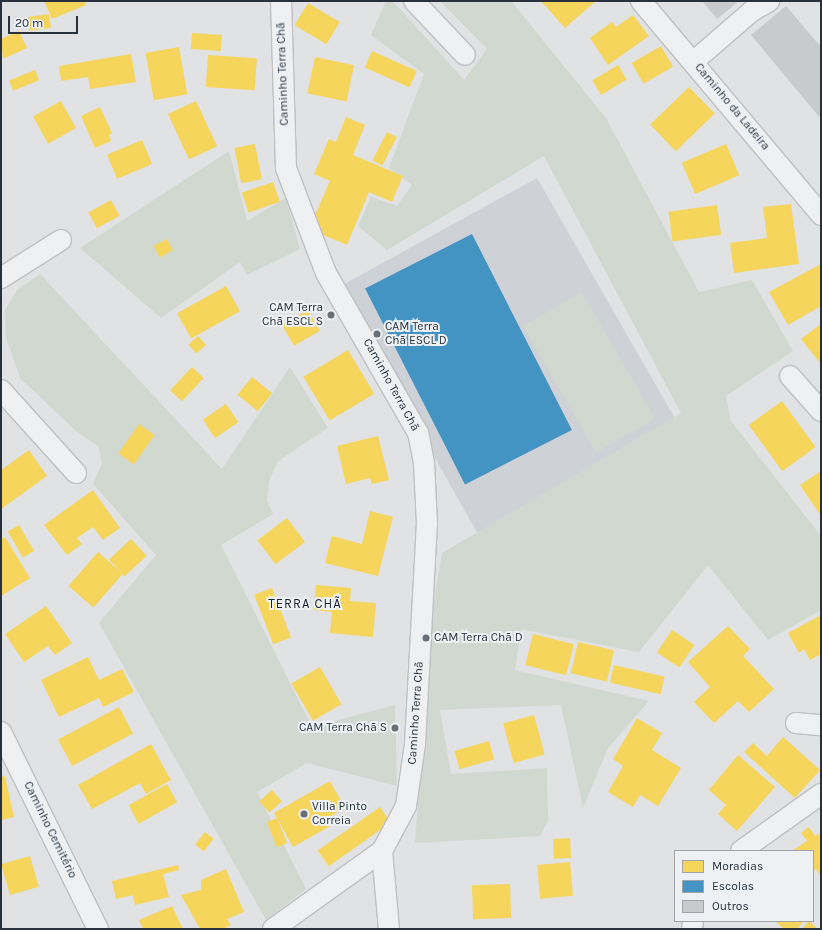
<!DOCTYPE html>
<html>
<head>
<meta charset="utf-8">
<style>
  body { margin:0 }
  #map { position:relative; width:822px; height:930px; overflow:hidden; background:#e0e2e4; font-family:Karla,sans-serif }
  div>[style] { position:absolute }
  [style*='--x'] { left:calc(var(--x)*1px); top:calc(var(--y)*1px); width:calc(var(--w)*1px); rotate:calc(var(--a)*1deg) }
  .built>* { inset:0; background:#ced2d7 }
  .green>* { inset:0; background:#d1d8d0; transform-origin:0 0 }
  .homes>* { inset:0; background:#f6d55c; transform-origin:0 0 }
  .schools>* { inset:0; background:#4393c3; transform-origin:0 0 }
  .building>* { inset:0; background:#c8cacc }
  .roads { filter:drop-shadow(1px 0 #bec0c2) drop-shadow(-1px 0 #bec0c2) drop-shadow(0 1px #bec0c2) drop-shadow(0 -1px #bec0c2) }
  .street>* { height:20px; margin:-10px; padding:0 10px; transform-origin:10px; border-radius:10px; background:#eff0f1 }
  .dots>* { width:11px; height:11px; translate:-50% -50%; box-sizing:border-box; border:2px solid #edf1f4; border-radius:50% }
  span { translate:-50% -50%; white-space:nowrap; text-align:center; line-height:1.15; -webkit-text-stroke:4px #edf1f4; paint-order:stroke }
  .street-label { font-size:12px; color:#28313c }
  .poi-label { font-size:12px; color:#28313c }
  .right { translate:-100% -50%; text-align:right }
  .left { translate:0 -50%; text-align:left }
  .neighbourhood-label { font-size:13px; color:#1a222d; letter-spacing:1px }
  .frame { position:absolute; inset:0; border:2px solid #28313c; pointer-events:none }
  .legend { position:absolute; left:674px; top:850px; width:140px; height:72px; box-sizing:border-box; background:#edf1f4; border:1px solid #9ea4aa; margin:0; padding:5px 7px; list-style:none; font-size:12px; color:#28313c }
  .legend li { display:flex; align-items:center; gap:8px; height:20px }
  .legend b { width:20px; border:1px solid #9ea4aa }
  .scale { position:absolute; left:8px; top:16px; width:70px; height:18px; box-sizing:border-box; border:2px solid #28313c; border-top:0; padding-left:5px; font-size:12px; line-height:14px; white-space:nowrap; color:#28313c; -webkit-text-stroke:3px #edf1f4; paint-order:stroke }
</style>
</head>
<body>
<div id="map">
  <div class="built">
    <div style="clip-path:polygon(537px 178px,704px 469px,484px 545px,339px 287px)"></div>
  </div>
  <div class="green">
    <div style="clip-path:polygon(386px 1px,392px 1px,401px 10px,464px 80px,487px 49px,440px 1px,511px 1px,606px 118px,699px 292px,752px 280px,793px 351px,726px 396px,731px 421px,821px 536px,821px 610px,768px 640px,708px 565px,639px 652px,521px 629px,515px 670px,649px 701px,608px 748px,583px 808px,561px 705px,440px 710px,451px 774px,547px 768px,548px 821px,540px 836px,415px 843px,432px 612px,442px 553px,681px 413px,544px 156px,387px 250px,358px 226px,371px 197px,397px 206px,412px 185px,389px 168px,424px 74px,371px 35px)"></div>
    <div style="clip-path:polygon(229px 151px,247px 221px,286px 198px,300px 249px,247px 275px,240px 262px,161px 318px,80px 248px)"></div>
    <div style="clip-path:polygon(40px 274px,222px 469px,290px 367px,328px 428px,278px 461px,269px 481px,267px 501px,273px 514px,221px 545px,312px 727px,395px 705px,397px 786px,307px 763px,257px 792px,306px 889px,266px 920px,99px 623px,156px 555px,93px 484px,102px 464px,99px 447px,75px 430px,20px 378px,6px 338px,5px 310px,17px 290px)"></div>
    <div style="left:582px;top:292px;width:146px;height:68px;rotate:60deg"></div>
  </div>
  <div class="homes">
    <div style="clip-path:polygon(44px 1px,84px 1px,86px 5px,52px 19px)"></div>
    <div style="clip-path:polygon(541px 1px,596px 1px,565px 28px)"></div>
    <div style="left:308px;top:3px;width:37px;height:26px;rotate:31deg"></div>
    <div style="left:49px;top:14px;width:14px;height:21px;rotate:82deg"></div>
    <div style="clip-path:polygon(633px 15px,649px 36px,608px 65px,590px 38px,612px 22px,616px 27px)"></div>
    <div style="clip-path:polygon(19px 31px,27px 48px,3px 59px,1px 39px)"></div>
    <div style="left:192px;top:33px;width:30px;height:16px;rotate:4deg"></div>
    <div style="left:661px;top:46px;width:24px;height:34px;rotate:60deg"></div>
    <div style="left:179px;top:47px;width:48px;height:34px;rotate:80deg"></div>
    <div style="left:372px;top:51px;width:49px;height:18px;rotate:24deg"></div>
    <div style="clip-path:polygon(131px 54px,136px 82px,90px 89px,88px 77px,61px 81px,59px 66px)"></div>
    <div style="left:208px;top:55px;width:49px;height:32px;rotate:4deg"></div>
    <div style="left:315px;top:57px;width:40px;height:37px;rotate:12deg"></div>
    <div style="left:618px;top:65px;width:17px;height:30px;rotate:59deg"></div>
    <div style="left:35px;top:70px;width:11px;height:28px;rotate:68deg"></div>
    <div style="left:689px;top:87px;width:37px;height:54px;rotate:46deg"></div>
    <div style="left:61px;top:101px;width:31px;height:32px;rotate:61deg"></div>
    <div style="left:196px;top:101px;width:50px;height:31px;rotate:65deg"></div>
    <div style="clip-path:polygon(100px 107px,112px 133px,109px 135px,111px 141px,95px 148px,81px 116px)"></div>
    <div style="clip-path:polygon(346px 117px,365px 125px,353px 155px,403px 176px,392px 202px,369px 192px,347px 245px,309px 229px,330px 181px,314px 174px,329px 139px,336px 142px)"></div>
    <div style="left:387px;top:132px;width:11px;height:32px;rotate:27deg"></div>
    <div style="left:142px;top:140px;width:26px;height:38px;rotate:67deg"></div>
    <div style="left:255px;top:144px;width:36px;height:21px;rotate:79deg"></div>
    <div style="left:726px;top:144px;width:34px;height:48px;rotate:67deg"></div>
    <div style="left:273px;top:182px;width:21px;height:33px;rotate:71deg"></div>
    <div style="left:111px;top:200px;width:18px;height:26px;rotate:61deg"></div>
    <div style="clip-path:polygon(791px 204px,799px 264px,734px 273px,730px 243px,767px 238px,763px 207px)"></div>
    <div style="left:717px;top:205px;width:30px;height:49px;rotate:82deg"></div>
    <div style="left:167px;top:239px;width:13px;height:15px;rotate:63deg"></div>
    <div style="clip-path:polygon(821px 264px,821px 306px,788px 325px,769px 292px)"></div>
    <div style="left:226px;top:286px;width:29px;height:56px;rotate:61deg"></div>
    <div style="left:308px;top:310px;width:24px;height:30px;rotate:60deg"></div>
    <div style="clip-path:polygon(821px 324px,821px 364px,801px 339px)"></div>
    <div style="left:198px;top:336px;width:12px;height:13px;rotate:48deg"></div>
    <div style="left:348px;top:350px;width:51px;height:52px;rotate:59deg"></div>
    <div style="left:192px;top:367px;width:16px;height:32px;rotate:43deg"></div>
    <div style="left:252px;top:377px;width:26px;height:23px;rotate:39deg"></div>
    <div style="left:782px;top:401px;width:57px;height:41px;rotate:54deg"></div>
    <div style="left:226px;top:404px;width:22px;height:28px;rotate:56deg"></div>
    <div style="left:139px;top:424px;width:19px;height:36px;rotate:35deg"></div>
    <div style="clip-path:polygon(378px 436px,389px 480px,372px 484px,370px 478px,346px 484px,337px 446px)"></div>
    <div style="clip-path:polygon(29px 450px,47px 476px,1px 509px,1px 470px)"></div>
    <div style="clip-path:polygon(821px 471px,821px 516px,800px 485px)"></div>
    <div style="clip-path:polygon(93px 490px,120px 528px,103px 540px,93px 527px,77px 538px,82px 544px,67px 555px,44px 525px)"></div>
    <div style="clip-path:polygon(370px 511px,393px 517px,378px 576px,325px 563px,332px 536px,362px 544px)"></div>
    <div style="left:287px;top:518px;width:30px;height:37px;rotate:53deg"></div>
    <div style="left:19px;top:525px;width:30px;height:13px;rotate:60deg"></div>
    <div style="clip-path:polygon(5px 537px,30px 578px,1px 596px,1px 539px)"></div>
    <div style="left:131px;top:539px;width:23px;height:30px;rotate:47deg"></div>
    <div style="left:98px;top:552px;width:33px;height:45px;rotate:41deg"></div>
    <div style="clip-path:polygon(316px 585px,351px 588px,350px 601px,376px 603px,373px 637px,330px 633px,332px 612px,314px 610px)"></div>
    <div style="left:272px;top:588px;width:53px;height:19px;rotate:69deg"></div>
    <div style="clip-path:polygon(46px 606px,72px 643px,55px 655px,48px 646px,24px 662px,5px 634px)"></div>
    <div style="clip-path:polygon(821px 615px,821px 654px,810px 660px,804px 649px,799px 653px,788px 633px)"></div>
    <div style="clip-path:polygon(728px 626px,750px 649px,743px 656px,774px 689px,749px 712px,738px 701px,714px 723px,694px 702px,710px 687px,688px 662px)"></div>
    <div style="left:672px;top:630px;width:27px;height:27px;rotate:34deg"></div>
    <div style="left:533px;top:634px;width:42px;height:32px;rotate:14deg"></div>
    <div style="left:578px;top:642px;width:37px;height:32px;rotate:13deg"></div>
    <div style="clip-path:polygon(88px 657px,99px 680px,122px 669px,134px 692px,103px 707px,99px 698px,59px 717px,41px 680px)"></div>
    <div style="left:614px;top:665px;width:52px;height:18px;rotate:13deg"></div>
    <div style="left:320px;top:667px;width:43px;height:33px;rotate:60deg"></div>
    <div style="left:119px;top:707px;width:30px;height:69px;rotate:62deg"></div>
    <div style="left:534px;top:715px;width:41px;height:32px;rotate:75deg"></div>
    <div style="clip-path:polygon(637px 718px,662px 733px,652px 750px,681px 768px,658px 806px,640px 795px,633px 807px,608px 792px,623px 766px,613px 759px)"></div>
    <div style="clip-path:polygon(783px 737px,820px 770px,795px 798px,744px 752px,753px 743px,767px 756px)"></div>
    <div style="left:489px;top:741px;width:19px;height:36px;rotate:74deg"></div>
    <div style="clip-path:polygon(151px 744px,171px 780px,146px 794px,140px 783px,92px 809px,78px 785px)"></div>
    <div style="clip-path:polygon(738px 755px,775px 787px,737px 831px,718px 814px,726px 805px,709px 790px)"></div>
    <div style="clip-path:polygon(5px 776px,14px 817px,1px 820px,1px 777px)"></div>
    <div style="clip-path:polygon(330px 781px,345px 808px,331px 816px,332px 825px,293px 847px,274px 813px)"></div>
    <div style="left:167px;top:784px;width:21px;height:44px;rotate:61deg"></div>
    <div style="left:272px;top:790px;width:15px;height:17px;rotate:48deg"></div>
    <div style="left:380px;top:807px;width:19px;height:76px;rotate:55deg"></div>
    <div style="left:277px;top:818px;width:27px;height:11px;rotate:68deg"></div>
    <div style="clip-path:polygon(809px 827px,815px 836px,821px 833px,821px 877px,816px 869px,813px 871px,813px 851px,792px 851px,807px 841px,801px 833px)"></div>
    <div style="left:205px;top:832px;width:11px;height:16px;rotate:38deg"></div>
    <div style="left:570px;top:838px;width:20px;height:17px;rotate:87deg"></div>
    <div style="left:30px;top:856px;width:32px;height:30px;rotate:74deg"></div>
    <div style="left:570px;top:862px;width:34px;height:33px;rotate:85deg"></div>
    <div style="clip-path:polygon(178px 865px,179px 870px,163px 874px,169px 897px,135px 905px,133px 895px,116px 899px,112px 881px)"></div>
    <div style="clip-path:polygon(226px 869px,244px 912px,227px 919px,231px 925px,224px 929px,200px 929px,181px 895px,201px 890px,201px 880px)"></div>
    <div style="left:510px;top:884px;width:34px;height:38px;rotate:88deg"></div>
    <div style="clip-path:polygon(172px 906px,183px 929px,143px 929px,139px 920px)"></div>
    <div style="clip-path:polygon(775px 921px,804px 921px,797px 929px,784px 929px)"></div>
    <div style="clip-path:polygon(809px 921px,818px 929px,802px 929px)"></div>
  </div>
  <div class="schools">
    <div style="left:472px;top:234px;width:220px;height:120px;rotate:63deg"></div>
  </div>
  <div class="building">
    <div style="clip-path:polygon(702px 1px,739px 1px,717px 19px)"></div>
    <div style="clip-path:polygon(786px 6px,821px 47px,821px 119px,751px 35px)"></div>
  </div>
  <div class="roads">
    <div class="street">
      <div style="--x:414;--y:1;--w:74;--a:46.6"></div>
      <div style="--x:641;--y:1;--w:280;--a:49.9"></div>
      <div style="--x:693;--y:62;--w:78;--a:-40.8"></div>
      <div style="--x:752;--y:11;--w:20;--a:-30"></div>
      <div style="--x:1;--y:278;--w:71;--a:-32.3"></div>
      <div style="--x:790;--y:376;--w:47;--a:48.5"></div>
      <div style="--x:1;--y:390;--w:112;--a:47.9"></div>
      <div style="--x:796;--y:723;--w:25;--a:5"></div>
      <div style="--x:1;--y:732;--w:220;--a:63.8"></div>
      <div style="--x:382;--y:851;--w:78;--a:84.9"></div>
      <div style="--x:741;--y:851;--w:98;--a:-35.5"></div>
      <div style="--x:273;--y:929;--w:134;--a:-35.6"></div>
      <div style="--x:382;--y:851;--w:51;--a:-61.9"></div>
      <div style="--x:406;--y:806;--w:63;--a:-81.7"></div>
      <div style="--x:415;--y:744;--w:220;--a:-86.9"></div>
      <div style="--x:427;--y:524;--w:61;--a:-92.8"></div>
      <div style="--x:424;--y:463;--w:31;--a:-101"></div>
      <div style="--x:418;--y:433;--w:185;--a:-119.9"></div>
      <div style="--x:326;--y:273;--w:112;--a:-110.9"></div>
      <div style="--x:286;--y:168;--w:167;--a:-91.7"></div>
      <div style="--x:692;--y:929;--w:8;--a:-83"></div>
    </div>
  </div>
  <div class="dots">
    <div style="left:331px;top:315px;background:#686f77"></div>
    <div style="left:377px;top:334px;background:#686f77"></div>
    <div style="left:426px;top:638px;background:#686f77"></div>
    <div style="left:395px;top:728px;background:#686f77"></div>
    <div style="left:304px;top:814px;background:#686f77"></div>
  </div>
  <div class="street-label">
    <span style="left:283px;top:74px;rotate:-92deg">Caminho Terra Chã</span>
    <span style="left:732px;top:107px;rotate:50deg">Caminho da Ladeira</span>
    <span style="left:391px;top:385px;rotate:61deg">Caminho Terra Chã</span>
    <span style="left:416px;top:713px;rotate:-86deg">Caminho Terra Chã</span>
    <span style="left:50px;top:830px;rotate:64deg">Caminho Cemitério</span>
  </div>
  <div class="poi-label">
    <span class="right" style="left:323px;top:315px">CAM Terra<br>Chã ESCL S</span>
    <span class="left" style="left:385px;top:334px">CAM Terra<br>Chã ESCL D</span>
    <span class="left" style="left:434px;top:638px">CAM Terra Chã D</span>
    <span class="right" style="left:387px;top:728px">CAM Terra Chã S</span>
    <span class="left" style="left:312px;top:814px">Villa Pinto<br>Correia</span>
  </div>
  <div class="neighbourhood-label">
    <span style="left:305px;top:604px">TERRA CHÃ</span>
  </div>
  <div class="frame"></div>
  <ul class="legend">
  <li><b style="height:11px;background:#f6d55c"></b>Moradias</li>
  <li><b style="height:11px;background:#4393c3"></b>Escolas</li>
  <li><b style="height:11px;background:#c8cacc"></b>Outros</li>
  </ul>
  <div class="scale">20 m</div>
</div>
</body>
</html>
